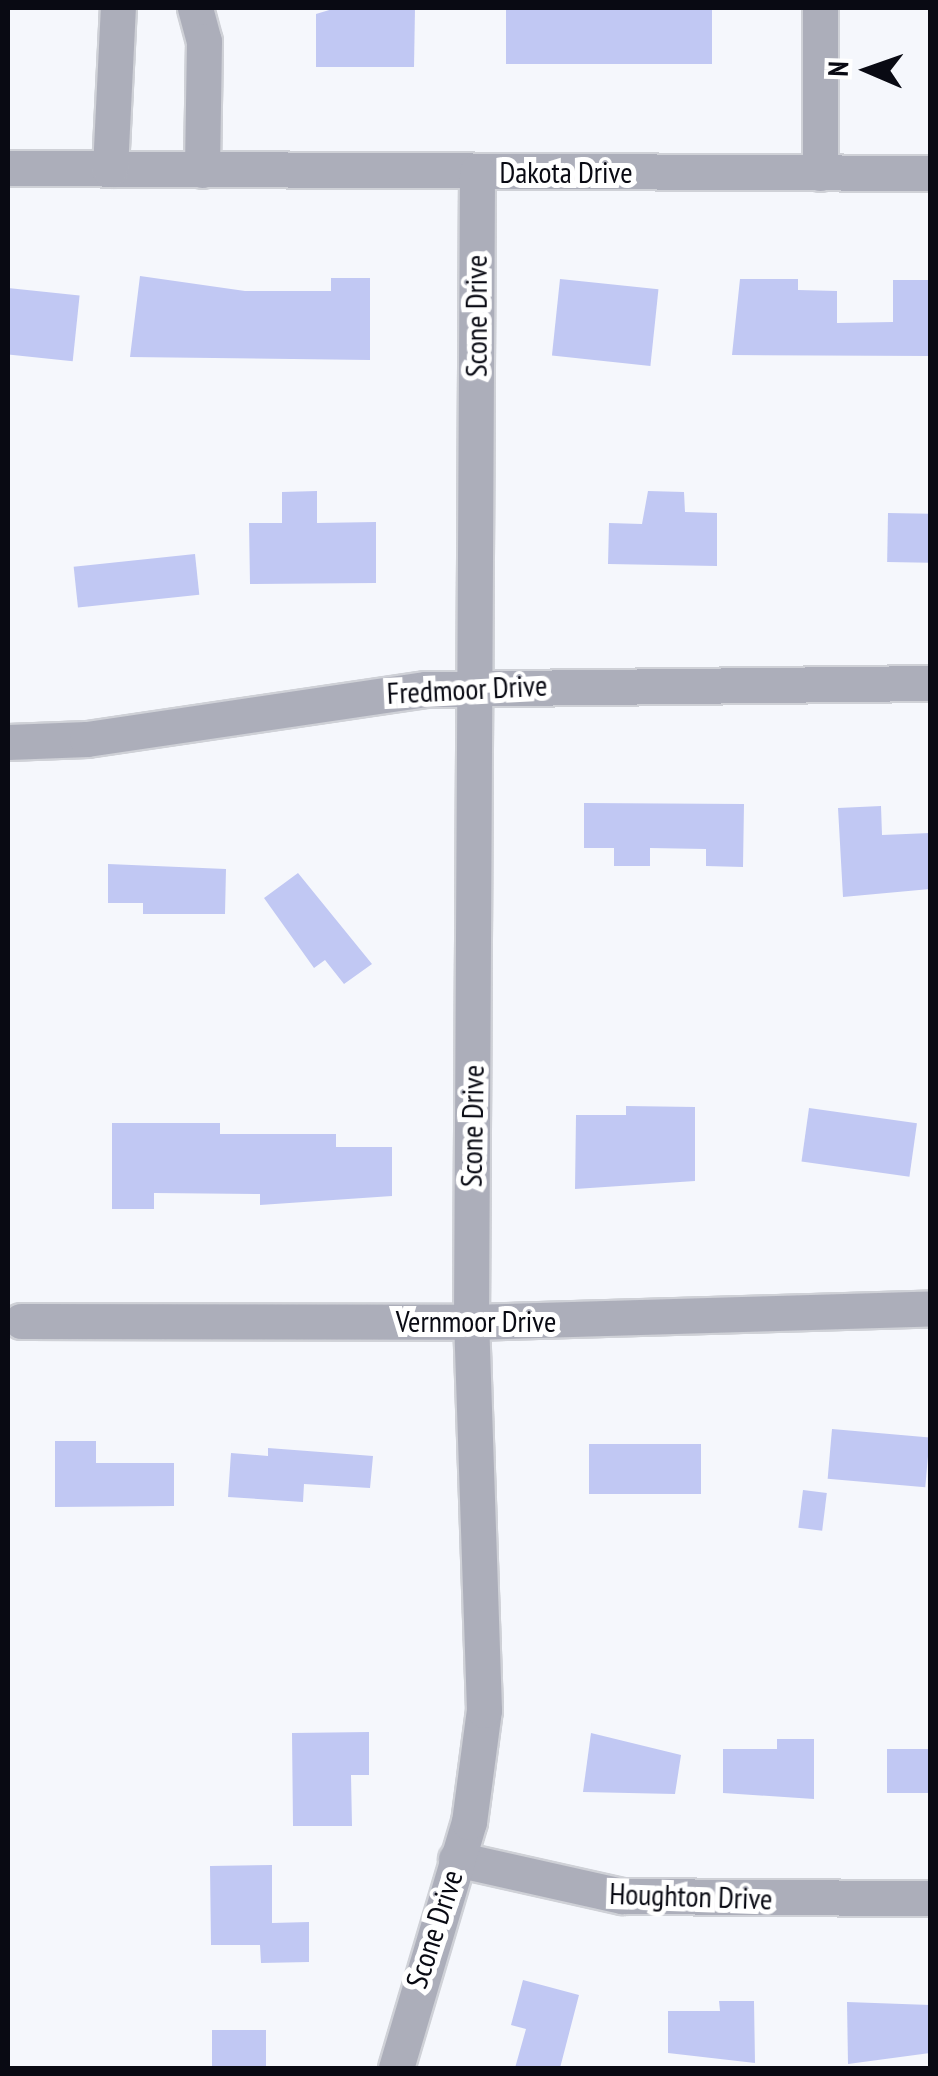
<!DOCTYPE html>
<html>
<head>
<meta charset="utf-8">
<style>
  body { margin:0 }
  #map { position:relative; width:938px; height:2076px; overflow:hidden; background:#f5f7fc; font-family:"PT Sans Narrow",sans-serif }
  div>[style] { position:absolute }
  [style*='--x'] { left:calc(var(--x)*1px); top:calc(var(--y)*1px); width:calc(var(--w)*1px); rotate:calc(var(--a)*1deg) }
  .building>* { inset:0; background:#c1c8f3; transform-origin:0 0 }
  .roads { filter:drop-shadow(2px 0 #cfd1d7) drop-shadow(-2px 0 #cfd1d7) drop-shadow(0 2px #cfd1d7) drop-shadow(0 -2px #cfd1d7) }
  .minor>* { height:35px; margin:-17.5px; padding:0 17.5px; transform-origin:17.5px; border-radius:17.5px; background:#acaeba }
  span { translate:-50% -50%; white-space:nowrap; text-align:center; line-height:1.15; -webkit-text-stroke:10px #fff; paint-order:stroke }
  .street-label { font-size:30px; color:#090a13 }
  .frame { position:absolute; inset:0; border:10px solid #090a13; pointer-events:none }
  .north { position:absolute; left:818px; top:20px; width:100px; height:100px; -webkit-text-stroke:8px #fff; paint-order:stroke; rotate:272deg; font-size:28px; font-weight:700; line-height:40px; text-align:center; color:#090a13 }
  .north::after { content:''; display:block; margin:auto; width:35px; height:45px; background:#090a13; clip-path:polygon(50% 0,100% 100%,50% 72%,0 100%) }
</style>
</head>
<body>
<div id="map">
  <div class="building">
    <div style="clip-path:polygon(336px 8px,415px 8px,414px 67px,316px 67px,316px 14px)"></div>
    <div style="left:506px;top:8px;width:206px;height:56px"></div>
    <div style="clip-path:polygon(140px 276px,245px 291px,331px 291px,331px 278px,370px 278px,370px 360px,130px 357px)"></div>
    <div style="left:560px;top:279px;width:99px;height:77px;rotate:6deg"></div>
    <div style="clip-path:polygon(740px 279px,798px 279px,798px 290px,837px 291px,837px 323px,893px 322px,893px 280px,930px 280px,930px 356px,732px 355px)"></div>
    <div style="left:8px;top:288px;width:72px;height:66px;rotate:6deg"></div>
    <div style="clip-path:polygon(317px 491px,317px 523px,376px 522px,376px 583px,250px 584px,249px 523px,282px 523px,282px 492px)"></div>
    <div style="clip-path:polygon(648px 491px,684px 492px,685px 512px,717px 513px,717px 566px,608px 564px,609px 523px,642px 524px)"></div>
    <div style="left:888px;top:513px;width:42px;height:49px;rotate:1deg"></div>
    <div style="left:195px;top:554px;width:41px;height:122px;rotate:84deg"></div>
    <div style="clip-path:polygon(584px 803px,744px 804px,743px 867px,706px 866px,706px 849px,650px 848px,650px 866px,614px 866px,614px 848px,584px 848px)"></div>
    <div style="clip-path:polygon(881px 806px,882px 835px,930px 833px,930px 889px,843px 897px,838px 808px)"></div>
    <div style="clip-path:polygon(108px 864px,226px 869px,225px 914px,143px 914px,143px 903px,108px 903px)"></div>
    <div style="clip-path:polygon(298px 873px,372px 964px,344px 984px,325px 960px,314px 968px,264px 898px)"></div>
    <div style="clip-path:polygon(626px 1106px,695px 1107px,695px 1181px,575px 1189px,576px 1115px,626px 1115px)"></div>
    <div style="left:809px;top:1108px;width:109px;height:54px;rotate:8deg"></div>
    <div style="clip-path:polygon(112px 1123px,220px 1123px,220px 1134px,336px 1134px,336px 1147px,392px 1147px,392px 1196px,260px 1205px,260px 1194px,154px 1193px,154px 1209px,112px 1209px)"></div>
    <div style="left:832px;top:1429px;width:98px;height:50px;rotate:5deg"></div>
    <div style="clip-path:polygon(55px 1441px,96px 1441px,96px 1463px,174px 1463px,174px 1506px,55px 1507px)"></div>
    <div style="left:701px;top:1444px;width:50px;height:112px;rotate:90deg"></div>
    <div style="clip-path:polygon(268px 1448px,373px 1456px,370px 1488px,304px 1484px,303px 1502px,228px 1497px,231px 1453px,268px 1456px)"></div>
    <div style="left:803px;top:1490px;width:24px;height:38px;rotate:7deg"></div>
    <div style="clip-path:polygon(369px 1732px,369px 1775px,351px 1775px,352px 1826px,293px 1826px,292px 1733px)"></div>
    <div style="clip-path:polygon(591px 1733px,681px 1755px,675px 1794px,583px 1792px)"></div>
    <div style="clip-path:polygon(777px 1739px,814px 1739px,814px 1799px,723px 1793px,723px 1749px,777px 1749px)"></div>
    <div style="left:887px;top:1749px;width:43px;height:44px"></div>
    <div style="clip-path:polygon(272px 1865px,272px 1923px,309px 1922px,309px 1962px,261px 1963px,260px 1945px,211px 1945px,210px 1866px)"></div>
    <div style="clip-path:polygon(523px 1980px,579px 1995px,560px 2068px,515px 2068px,526px 2029px,511px 2025px)"></div>
    <div style="clip-path:polygon(719px 2001px,754px 2001px,755px 2063px,668px 2053px,668px 2011px,720px 2011px)"></div>
    <div style="clip-path:polygon(847px 2002px,930px 2005px,930px 2053px,848px 2064px)"></div>
    <div style="left:266px;top:2030px;width:38px;height:54px;rotate:90deg"></div>
  </div>
  <div class="roads">
    <div class="minor">
      <div style="--x:195;--y:8;--w:34;--a:75"></div>
      <div style="--x:204;--y:41;--w:129;--a:90.9"></div>
      <div style="--x:820;--y:8;--w:165;--a:90"></div>
      <div style="--x:8;--y:168;--w:922;--a:0.31"></div>
      <div style="--x:110;--y:169;--w:161;--a:-87.2"></div>
      <div style="--x:8;--y:742;--w:79;--a:-2.2"></div>
      <div style="--x:87;--y:739;--w:343;--a:-8.4"></div>
      <div style="--x:426;--y:689;--w:504;--a:-0.68"></div>
      <div style="--x:21;--y:1321;--w:450;--a:0.1"></div>
      <div style="--x:471;--y:1322;--w:459;--a:-1.7"></div>
      <div style="--x:456;--y:1859;--w:170;--a:12.6"></div>
      <div style="--x:622;--y:1896;--w:308;--a:0.4"></div>
      <div style="--x:396;--y:2068;--w:257;--a:-73.5"></div>
      <div style="--x:469;--y:1822;--w:113;--a:-82.4"></div>
      <div style="--x:484;--y:1710;--w:388;--a:-91.9"></div>
      <div style="--x:471;--y:1322;--w:1150;--a:-89.7"></div>
    </div>
  </div>
  <div class="street-label">
    <span style="left:566px;top:172px">Dakota Drive</span>
    <span style="left:476px;top:316px;rotate:-90deg">Scone Drive</span>
    <span style="left:467px;top:689px;rotate:-3deg">Fredmoor Drive</span>
    <span style="left:472px;top:1126px;rotate:-89deg">Scone Drive</span>
    <span style="left:476px;top:1321px">Vernmoor Drive</span>
    <span style="left:691px;top:1896px;rotate:2deg">Houghton Drive</span>
    <span style="left:434px;top:1929px;rotate:-72deg">Scone Drive</span>
  </div>
  <div class="frame"></div>
  <div class="north">N</div>
</div>
</body>
</html>
